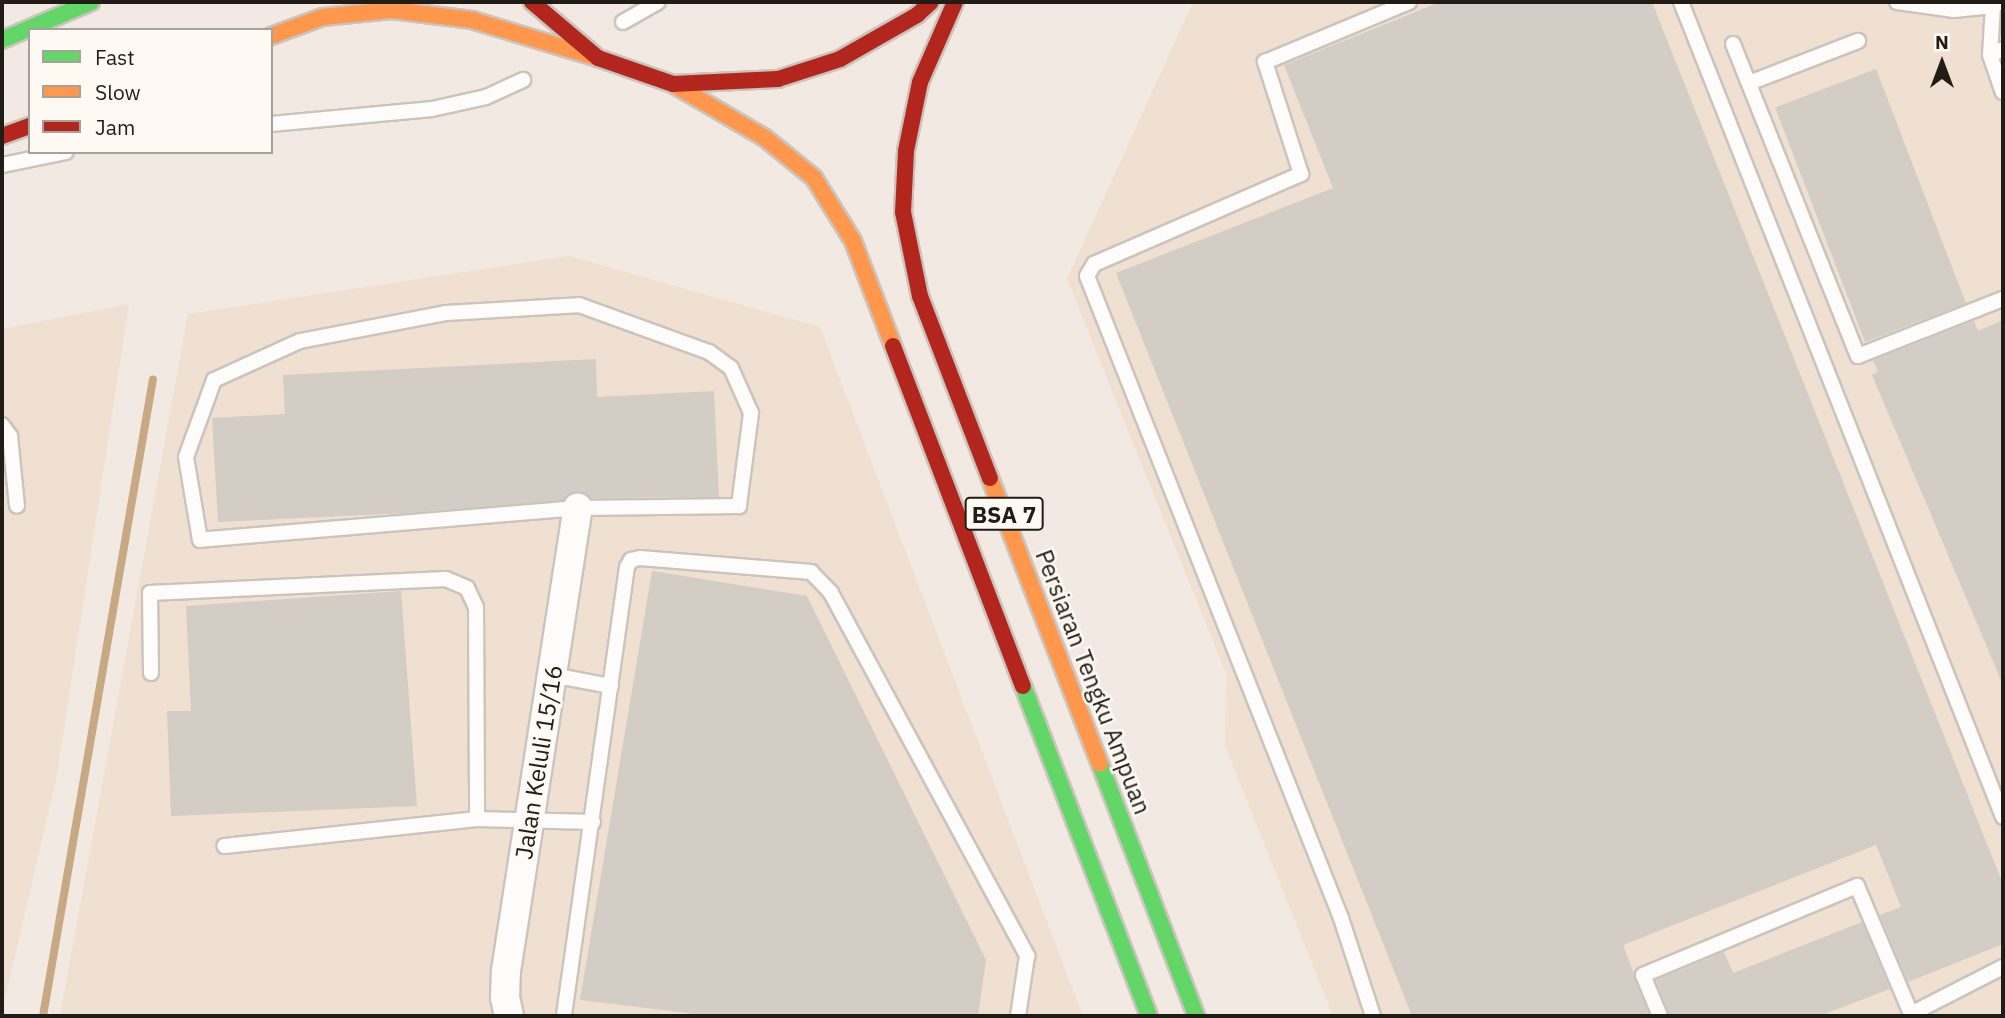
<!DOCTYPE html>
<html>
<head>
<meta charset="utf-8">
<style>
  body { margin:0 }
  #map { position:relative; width:2005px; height:1018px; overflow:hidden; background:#f2eae2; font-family:"IBM Plex Sans",sans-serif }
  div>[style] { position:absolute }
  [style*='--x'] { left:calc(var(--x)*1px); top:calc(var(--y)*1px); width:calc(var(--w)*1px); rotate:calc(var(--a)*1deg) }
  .built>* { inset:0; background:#efe0d2 }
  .stream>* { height:8px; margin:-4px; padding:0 4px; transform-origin:4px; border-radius:4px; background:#c9a884 }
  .building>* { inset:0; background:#d3cdc6; transform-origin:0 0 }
  .roads { filter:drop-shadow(2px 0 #cac4bd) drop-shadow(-2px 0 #cac4bd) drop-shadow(0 2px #cac4bd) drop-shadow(0 -2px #cac4bd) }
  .lane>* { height:14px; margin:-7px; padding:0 7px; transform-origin:7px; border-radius:7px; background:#fdfcfb }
  .street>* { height:28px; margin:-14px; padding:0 14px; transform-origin:14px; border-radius:14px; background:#fdfcfb }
  .fast>* { height:16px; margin:-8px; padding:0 8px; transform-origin:8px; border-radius:8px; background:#63d668 }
  .slow>* { height:16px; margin:-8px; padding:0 8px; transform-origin:8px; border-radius:8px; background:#ff974d }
  .jam>* { height:16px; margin:-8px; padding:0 8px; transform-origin:8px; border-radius:8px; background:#b3261e }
  span { translate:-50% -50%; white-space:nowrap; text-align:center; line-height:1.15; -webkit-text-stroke:5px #fff9f3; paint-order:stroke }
  .shield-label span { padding:2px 5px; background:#fff9f3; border:2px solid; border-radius:5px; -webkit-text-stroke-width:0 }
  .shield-label { font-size:23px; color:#211c16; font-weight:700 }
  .street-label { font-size:24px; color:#211c16 }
  .frame { position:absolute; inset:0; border:4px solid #211c16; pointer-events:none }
  .legend { position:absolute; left:28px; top:28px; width:245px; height:126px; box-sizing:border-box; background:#fff9f3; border:2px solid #a6a19b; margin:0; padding:9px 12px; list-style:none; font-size:21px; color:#211c16 }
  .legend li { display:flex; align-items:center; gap:14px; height:35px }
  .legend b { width:35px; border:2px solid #a6a19b }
  .north { position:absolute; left:1907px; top:28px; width:70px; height:70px; -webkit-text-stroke:5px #fff9f3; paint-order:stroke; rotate:0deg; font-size:19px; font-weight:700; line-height:28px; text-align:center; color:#211c16 }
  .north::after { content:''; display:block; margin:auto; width:24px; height:32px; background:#211c16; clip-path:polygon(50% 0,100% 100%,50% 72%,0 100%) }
</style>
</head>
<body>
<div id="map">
  <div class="built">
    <div style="clip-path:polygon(1193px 2px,2003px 2px,2003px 1016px,1333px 1016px,1225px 746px,1226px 674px,1067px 279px)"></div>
    <div style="clip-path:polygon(569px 256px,820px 327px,1083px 1016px,60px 1016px,188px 314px)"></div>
    <div style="clip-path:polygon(129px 304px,57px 774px,2px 1012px,2px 329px)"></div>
  </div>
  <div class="stream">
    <div style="--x:43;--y:1016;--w:646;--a:-80.2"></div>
  </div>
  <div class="building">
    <div style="clip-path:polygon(1440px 2px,1652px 2px,2003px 884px,2003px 944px,1908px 982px,1880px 915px,1901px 907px,1876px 845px,1623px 945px,1650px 1016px,1412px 1016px,1116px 273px,1333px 188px,1284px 65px)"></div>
    <div style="left:1876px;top:69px;width:251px;height:108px;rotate:69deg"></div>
    <div style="clip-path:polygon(2003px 320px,2003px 685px,1872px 375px,1878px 372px,1873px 360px,1974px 321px,1978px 331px)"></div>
    <div style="clip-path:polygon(596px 359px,597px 397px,714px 391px,719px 497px,591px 498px,580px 492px,571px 493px,564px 500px,407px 513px,218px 522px,212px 418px,285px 414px,283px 375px)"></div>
    <div style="clip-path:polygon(652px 571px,807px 596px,986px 960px,978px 1016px,712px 1016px,580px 1000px)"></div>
    <div style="clip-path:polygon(401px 591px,417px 806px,171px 816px,167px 711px,191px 711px,186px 606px)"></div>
    <div style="clip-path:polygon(1862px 922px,1890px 989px,1819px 1016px,1670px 1016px,1656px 980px,1724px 952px,1733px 973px)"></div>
  </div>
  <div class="roads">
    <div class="lane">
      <div style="--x:1681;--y:2;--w:876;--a:68.44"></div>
      <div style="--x:1897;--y:2;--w:58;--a:8"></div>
      <div style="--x:1954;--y:10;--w:39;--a:-6"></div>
      <div style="--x:1993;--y:6;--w:9;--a:-27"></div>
      <div style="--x:623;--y:22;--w:40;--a:-29.7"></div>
      <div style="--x:1733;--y:44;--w:336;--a:68.2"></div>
      <div style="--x:1858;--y:356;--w:156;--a:-21.5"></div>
      <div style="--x:2003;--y:49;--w:14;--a:155"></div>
      <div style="--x:1990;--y:55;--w:39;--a:71"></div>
      <div style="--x:1990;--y:55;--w:49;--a:-86.5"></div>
      <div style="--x:1749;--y:83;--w:117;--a:-21.1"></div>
      <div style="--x:271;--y:124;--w:162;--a:-5.3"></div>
      <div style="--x:432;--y:109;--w:55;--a:-12.5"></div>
      <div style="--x:486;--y:97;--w:41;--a:-24.7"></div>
      <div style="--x:2;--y:165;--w:65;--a:-11.5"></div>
      <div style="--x:579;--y:305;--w:138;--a:19.9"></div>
      <div style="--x:709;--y:352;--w:27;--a:36"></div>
      <div style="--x:731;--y:368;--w:49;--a:66"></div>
      <div style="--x:751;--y:413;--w:94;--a:97.4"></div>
      <div style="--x:739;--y:506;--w:161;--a:179.3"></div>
      <div style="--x:578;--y:508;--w:379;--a:175.2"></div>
      <div style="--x:200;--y:540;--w:84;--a:-99.6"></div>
      <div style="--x:186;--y:457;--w:82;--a:-70"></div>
      <div style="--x:214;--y:380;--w:94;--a:-24.4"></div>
      <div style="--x:300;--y:341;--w:148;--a:-10.9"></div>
      <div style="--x:445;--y:313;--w:134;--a:-3.4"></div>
      <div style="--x:2;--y:425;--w:14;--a:54"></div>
      <div style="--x:10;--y:436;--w:70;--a:84.3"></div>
      <div style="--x:151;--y:673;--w:80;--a:-90.7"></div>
      <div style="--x:150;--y:593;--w:296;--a:-2.7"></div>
      <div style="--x:446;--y:579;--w:23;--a:23"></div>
      <div style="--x:467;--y:588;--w:21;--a:65"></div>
      <div style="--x:476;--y:607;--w:212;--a:89.7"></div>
      <div style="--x:477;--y:819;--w:254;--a:173.9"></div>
      <div style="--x:552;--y:675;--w:60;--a:10.6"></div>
      <div style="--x:477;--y:819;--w:116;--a:1.5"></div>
      <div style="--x:564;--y:1015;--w:452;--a:-82"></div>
      <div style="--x:627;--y:567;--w:8;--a:-60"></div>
      <div style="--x:631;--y:560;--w:9;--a:-13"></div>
      <div style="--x:640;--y:558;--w:172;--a:4.7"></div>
      <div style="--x:811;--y:572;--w:29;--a:46"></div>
      <div style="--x:831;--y:593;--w:413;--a:61.6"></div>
      <div style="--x:1027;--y:956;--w:61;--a:98.5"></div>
      <div style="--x:1373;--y:1016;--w:103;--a:-108.1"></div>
      <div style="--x:1341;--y:918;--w:690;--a:-111.59"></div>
      <div style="--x:1087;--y:276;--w:14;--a:-60"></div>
      <div style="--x:1094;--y:264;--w:226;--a:-23.5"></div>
      <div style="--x:1301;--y:174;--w:118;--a:-107.8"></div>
      <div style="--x:1265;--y:62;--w:156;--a:-22.6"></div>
      <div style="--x:1660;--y:1016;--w:44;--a:-112.5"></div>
      <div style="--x:1643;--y:975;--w:232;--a:-22.6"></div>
      <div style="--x:1857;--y:886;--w:139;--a:67.1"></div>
      <div style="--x:1911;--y:1014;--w:103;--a:-27.1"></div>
    </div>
    <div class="street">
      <div style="--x:509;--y:1016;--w:19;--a:-102"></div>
      <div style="--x:505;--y:997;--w:26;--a:-88"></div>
      <div style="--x:506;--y:971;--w:469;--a:-81.2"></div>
    </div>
    <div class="fast">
      <div style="--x:2;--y:40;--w:97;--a:-23.1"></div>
      <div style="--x:1023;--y:686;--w:353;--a:69.1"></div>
      <div style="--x:1100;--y:764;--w:270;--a:69.1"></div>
    </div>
    <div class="slow">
      <div style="--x:271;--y:36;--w:55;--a:-20.1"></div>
      <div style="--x:323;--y:17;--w:69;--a:-5.8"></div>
      <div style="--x:392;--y:10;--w:81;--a:7.1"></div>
      <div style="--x:472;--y:20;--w:132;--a:16.8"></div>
      <div style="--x:673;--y:84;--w:107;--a:30.4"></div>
      <div style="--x:765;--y:138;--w:63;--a:39.2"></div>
      <div style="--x:814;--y:178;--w:74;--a:58.2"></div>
      <div style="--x:853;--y:241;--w:112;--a:69.1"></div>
      <div style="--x:990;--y:478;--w:306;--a:69"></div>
    </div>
    <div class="jam">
      <div style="--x:532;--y:2;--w:87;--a:40.3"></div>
      <div style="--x:598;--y:58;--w:79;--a:19.1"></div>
      <div style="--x:673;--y:84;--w:105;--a:-2.7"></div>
      <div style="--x:778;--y:79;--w:65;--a:-17.9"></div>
      <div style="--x:840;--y:59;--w:89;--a:-29.7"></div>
      <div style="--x:917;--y:15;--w:19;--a:-43"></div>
      <div style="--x:955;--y:2;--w:87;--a:113.6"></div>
      <div style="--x:920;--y:82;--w:70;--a:101.5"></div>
      <div style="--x:906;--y:151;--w:61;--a:92.8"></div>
      <div style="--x:903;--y:212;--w:86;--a:78.6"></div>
      <div style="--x:920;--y:296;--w:195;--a:69"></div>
      <div style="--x:2;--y:136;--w:30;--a:-20"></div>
      <div style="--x:893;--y:346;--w:364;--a:69.1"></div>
    </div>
  </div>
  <div class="shield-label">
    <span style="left:1004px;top:514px">BSA 7</span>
  </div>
  <div class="street-label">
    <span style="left:1093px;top:682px;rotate:69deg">Persiaran Tengku Ampuan</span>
    <span style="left:539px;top:762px;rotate:-81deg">Jalan Keluli 15/16</span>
  </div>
  <div class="frame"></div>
  <ul class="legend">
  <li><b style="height:9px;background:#63d668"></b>Fast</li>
  <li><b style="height:9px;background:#ff974d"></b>Slow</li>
  <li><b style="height:9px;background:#b3261e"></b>Jam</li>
  </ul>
  <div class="north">N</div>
</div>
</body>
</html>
